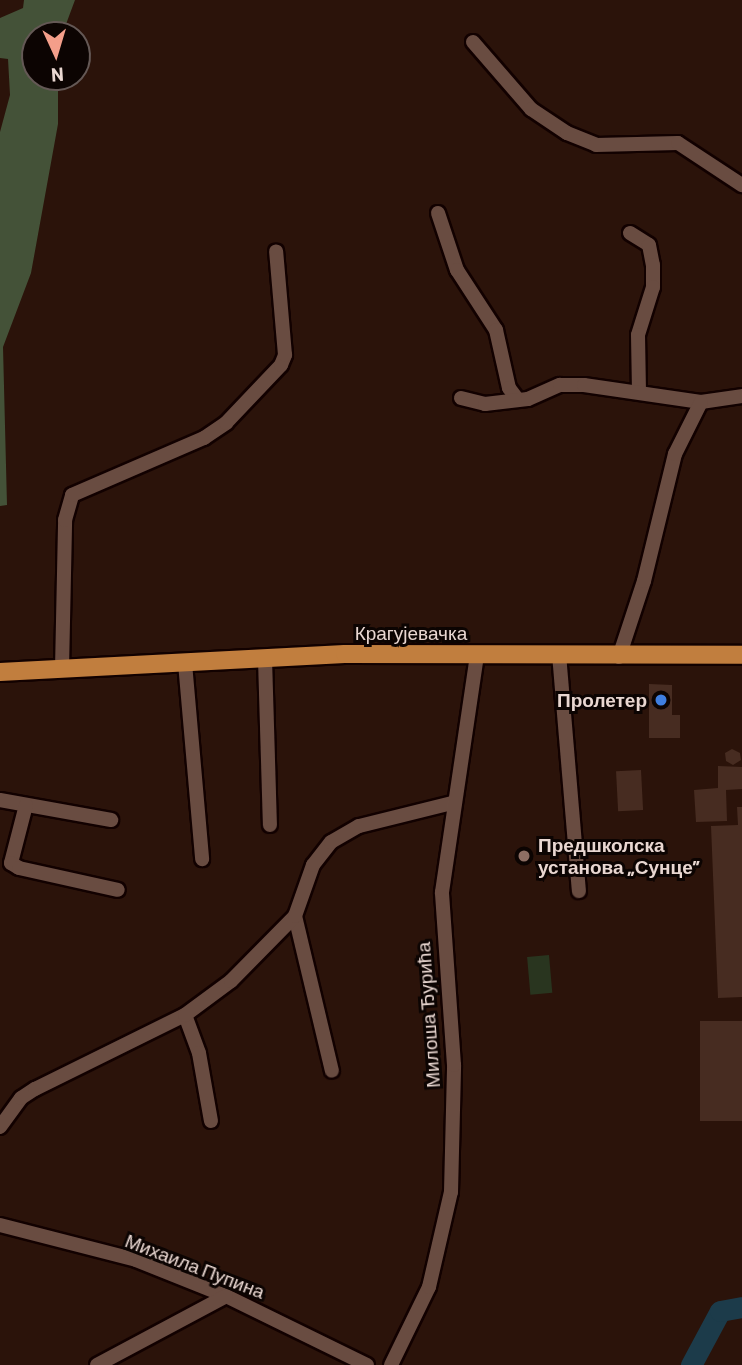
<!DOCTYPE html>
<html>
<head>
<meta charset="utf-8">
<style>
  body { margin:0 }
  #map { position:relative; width:742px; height:1365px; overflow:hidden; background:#2b130a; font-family:Barlow,sans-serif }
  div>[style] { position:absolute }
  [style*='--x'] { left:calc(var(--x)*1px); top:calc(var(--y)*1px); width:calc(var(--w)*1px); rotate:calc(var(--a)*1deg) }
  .green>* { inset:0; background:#29351f; transform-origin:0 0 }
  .forest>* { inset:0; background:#445238 }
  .river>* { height:21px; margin:-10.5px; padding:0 10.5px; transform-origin:10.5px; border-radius:10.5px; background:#1c3b4a }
  .building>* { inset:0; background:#472c21; transform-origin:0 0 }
  .roads { filter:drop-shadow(2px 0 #120100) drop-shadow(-2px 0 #120100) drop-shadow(0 2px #120100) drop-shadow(0 -2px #120100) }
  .minor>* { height:14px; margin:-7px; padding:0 7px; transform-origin:7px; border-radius:7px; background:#694c41 }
  .major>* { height:18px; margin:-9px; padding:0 9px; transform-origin:9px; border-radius:9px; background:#c17e3e }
  .dots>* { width:19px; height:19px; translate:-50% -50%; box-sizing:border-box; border:4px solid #0c0402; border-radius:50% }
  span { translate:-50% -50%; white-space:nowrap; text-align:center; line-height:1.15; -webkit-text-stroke:6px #0c0402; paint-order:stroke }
  .street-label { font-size:19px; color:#e9d7d1 }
  .poi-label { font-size:19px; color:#e9d7d1; font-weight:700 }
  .right { translate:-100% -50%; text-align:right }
  .left { translate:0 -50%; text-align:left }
  .north { position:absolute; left:21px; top:21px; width:70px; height:70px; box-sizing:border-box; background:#0c0402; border:2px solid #645855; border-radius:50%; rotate:176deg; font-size:19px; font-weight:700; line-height:28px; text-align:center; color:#e9d7d1 }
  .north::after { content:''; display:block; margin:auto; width:24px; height:32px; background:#f49e8a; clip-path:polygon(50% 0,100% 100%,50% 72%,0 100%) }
</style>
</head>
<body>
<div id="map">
  <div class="green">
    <div style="left:549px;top:955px;width:38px;height:22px;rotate:85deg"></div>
  </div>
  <div class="forest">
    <div style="clip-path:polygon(24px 0,75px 0,62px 35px,35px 35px,35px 77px,58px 77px,58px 124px,31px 273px,3px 347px,7px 505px,0 506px,0 132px,10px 95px,8px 59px,0 58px,0 18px,23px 8px)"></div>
  </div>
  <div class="river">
    <div style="--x:691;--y:1365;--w:61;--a:-61.8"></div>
    <div style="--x:720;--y:1311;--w:22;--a:-10"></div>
  </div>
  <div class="building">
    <div style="clip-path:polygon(649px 684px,672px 685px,672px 715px,680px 715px,680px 738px,649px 738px)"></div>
    <div style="clip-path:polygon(732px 749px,740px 753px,741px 760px,733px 765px,726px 761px,725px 753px)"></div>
    <div style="clip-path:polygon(718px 766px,742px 767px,742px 789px,726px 790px,727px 821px,696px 822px,694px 790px,718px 788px)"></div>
    <div style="left:641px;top:770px;width:40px;height:25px;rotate:87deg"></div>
    <div style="clip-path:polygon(737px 807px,742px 807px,742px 997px,718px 998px,711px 826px,738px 825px)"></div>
    <div style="left:742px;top:1021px;width:100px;height:42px;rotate:90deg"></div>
  </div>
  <div class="roads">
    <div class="minor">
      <div style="--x:473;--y:42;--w:89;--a:49.1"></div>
      <div style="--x:531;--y:109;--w:43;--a:33.7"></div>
      <div style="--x:567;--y:133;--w:31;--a:22"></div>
      <div style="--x:596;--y:145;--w:82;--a:-1.4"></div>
      <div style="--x:678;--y:143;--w:77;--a:33.3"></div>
      <div style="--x:438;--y:213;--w:60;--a:71.6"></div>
      <div style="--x:457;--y:270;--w:72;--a:57"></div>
      <div style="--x:496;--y:330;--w:59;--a:77.4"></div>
      <div style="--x:509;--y:388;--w:15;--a:53"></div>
      <div style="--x:630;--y:233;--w:22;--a:32"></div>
      <div style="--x:649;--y:245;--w:20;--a:79"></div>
      <div style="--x:653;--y:265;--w:22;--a:90"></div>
      <div style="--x:653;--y:287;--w:50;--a:107.4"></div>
      <div style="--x:638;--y:335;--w:55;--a:89"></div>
      <div style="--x:461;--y:398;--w:25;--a:14"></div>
      <div style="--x:485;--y:404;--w:43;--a:-6.6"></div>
      <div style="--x:528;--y:399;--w:35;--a:-24"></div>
      <div style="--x:560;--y:385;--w:24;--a:0"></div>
      <div style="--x:584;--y:385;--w:118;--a:8.3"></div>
      <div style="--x:701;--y:402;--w:41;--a:-8.3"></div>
      <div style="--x:559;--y:654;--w:238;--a:85.2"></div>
      <div style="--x:619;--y:657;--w:80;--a:-71.8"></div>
      <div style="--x:644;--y:581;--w:131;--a:-76.3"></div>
      <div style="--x:675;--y:454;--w:58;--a:-63.4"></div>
      <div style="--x:265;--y:659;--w:166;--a:88.3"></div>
      <div style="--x:185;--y:663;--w:197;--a:85"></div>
      <div style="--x:62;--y:669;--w:149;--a:-88.8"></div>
      <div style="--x:65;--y:520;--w:26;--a:-74"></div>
      <div style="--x:72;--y:495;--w:144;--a:-23.4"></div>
      <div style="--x:204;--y:438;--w:27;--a:-34"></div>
      <div style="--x:226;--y:423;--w:80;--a:-46.5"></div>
      <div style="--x:281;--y:365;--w:11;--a:-68"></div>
      <div style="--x:285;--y:355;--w:104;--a:-94.9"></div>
      <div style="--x:0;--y:800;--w:113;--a:10.2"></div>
      <div style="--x:26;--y:805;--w:60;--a:104.5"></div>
      <div style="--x:11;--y:863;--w:9;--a:32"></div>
      <div style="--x:19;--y:868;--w:101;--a:12.5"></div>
      <div style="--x:295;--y:916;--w:159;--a:76.6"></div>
      <div style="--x:185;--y:1015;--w:40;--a:69.8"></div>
      <div style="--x:199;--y:1053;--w:69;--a:80"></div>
      <div style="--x:0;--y:1127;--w:36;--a:-54"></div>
      <div style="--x:21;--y:1098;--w:17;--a:-33"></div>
      <div style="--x:35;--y:1089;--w:167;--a:-26.3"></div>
      <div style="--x:185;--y:1015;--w:57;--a:-36.5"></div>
      <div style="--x:231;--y:981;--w:91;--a:-45.4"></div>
      <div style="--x:295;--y:916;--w:54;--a:-70.6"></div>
      <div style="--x:313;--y:865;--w:29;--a:-52"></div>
      <div style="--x:331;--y:842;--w:32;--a:-30"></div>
      <div style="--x:359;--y:826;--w:96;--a:-13.9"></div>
      <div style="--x:0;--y:1225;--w:140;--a:14.4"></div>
      <div style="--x:136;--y:1260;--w:97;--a:21.8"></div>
      <div style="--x:226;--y:1296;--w:157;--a:26.1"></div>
      <div style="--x:97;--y:1365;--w:146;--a:-28.1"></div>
      <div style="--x:391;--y:1365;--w:87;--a:-64"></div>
      <div style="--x:429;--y:1287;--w:98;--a:-77"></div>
      <div style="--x:451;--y:1192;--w:127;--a:-88.6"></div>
      <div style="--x:454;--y:1065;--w:173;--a:-94"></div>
      <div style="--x:442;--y:892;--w:241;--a:-81.6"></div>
    </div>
    <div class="major">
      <div style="--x:0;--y:672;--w:345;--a:-3"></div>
      <div style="--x:345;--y:654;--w:397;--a:0.1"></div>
    </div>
  </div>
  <div class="dots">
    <div style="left:661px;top:700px;background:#3f7fe0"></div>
    <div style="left:524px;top:856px;background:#8d6e63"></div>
  </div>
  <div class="street-label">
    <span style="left:411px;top:633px">Крагујевачка</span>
    <span style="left:428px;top:1015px;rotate:-94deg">Милоша Ђурића</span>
    <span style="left:195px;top:1266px;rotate:21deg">Михаила Пупина</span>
  </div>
  <div class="poi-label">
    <span class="right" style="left:647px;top:700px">Пролетер</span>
    <span class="left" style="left:538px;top:856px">Предшколска<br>установа „Сунце”</span>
  </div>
  <div class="north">N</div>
</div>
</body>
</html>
